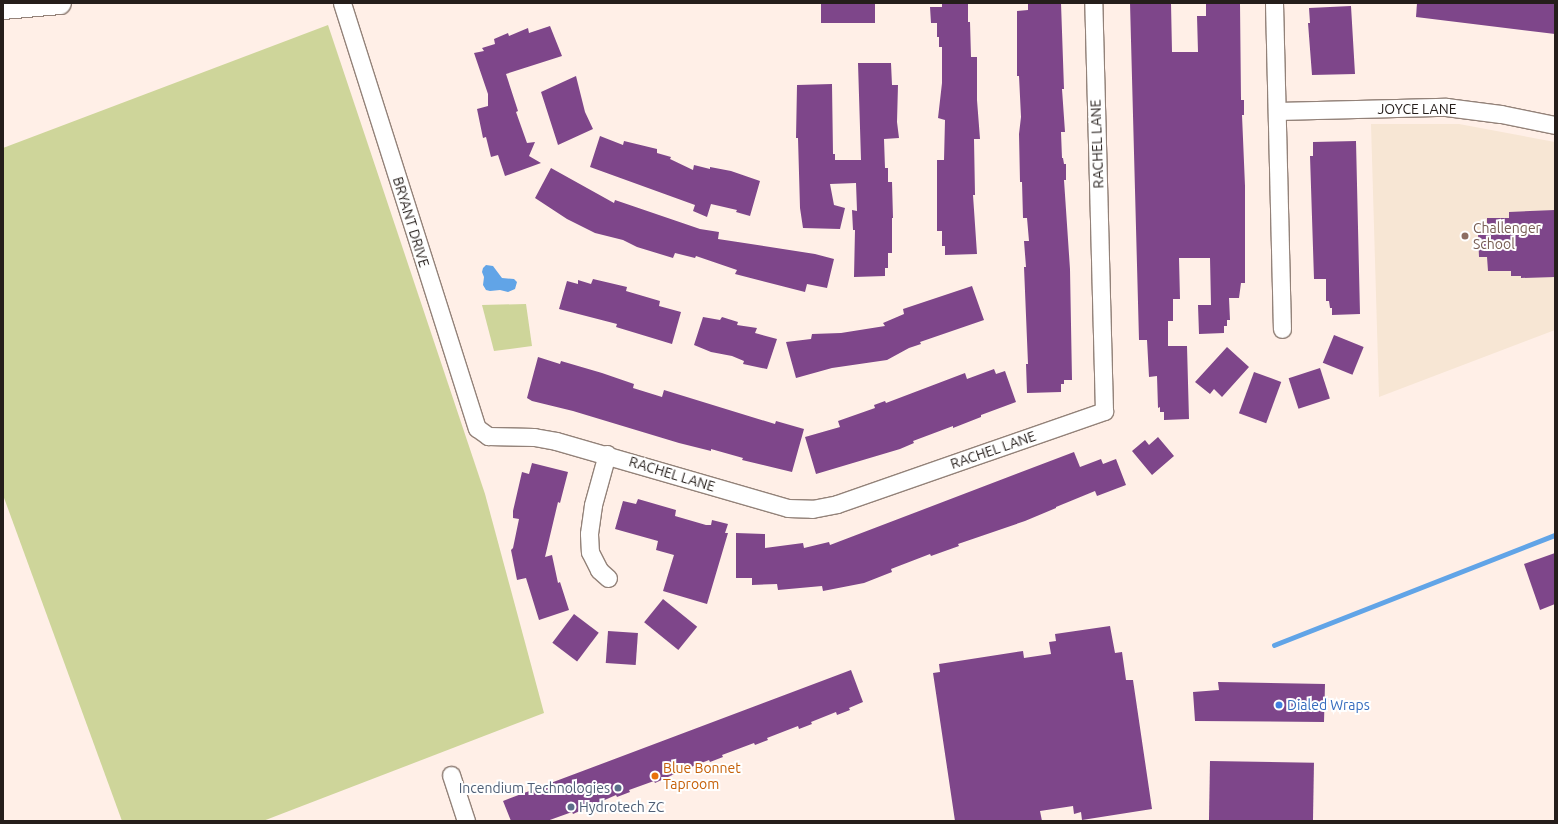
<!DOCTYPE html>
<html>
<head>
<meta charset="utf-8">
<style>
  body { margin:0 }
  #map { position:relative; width:1558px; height:824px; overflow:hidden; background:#ffefe7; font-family:Ubuntu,sans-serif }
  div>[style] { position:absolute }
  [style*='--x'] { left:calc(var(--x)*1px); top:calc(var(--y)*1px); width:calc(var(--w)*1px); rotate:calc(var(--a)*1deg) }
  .education>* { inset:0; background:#f7e6d4 }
  .green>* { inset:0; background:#ced59a }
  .water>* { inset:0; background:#61a4e7 }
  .stream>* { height:4.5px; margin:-2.25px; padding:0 2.25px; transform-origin:2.25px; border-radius:2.25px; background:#61a4e7 }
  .building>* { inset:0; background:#7e468a; transform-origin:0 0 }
  .roads { filter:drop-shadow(1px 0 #938279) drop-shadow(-1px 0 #938279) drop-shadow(0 1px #938279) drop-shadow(0 -1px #938279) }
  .minor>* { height:17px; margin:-8.5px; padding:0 8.5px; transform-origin:8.5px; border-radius:8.5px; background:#fff }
  .secondary>* { height:22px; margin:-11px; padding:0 11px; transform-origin:11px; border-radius:11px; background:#fff }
  .dots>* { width:11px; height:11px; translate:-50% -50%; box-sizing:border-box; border:2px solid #fff; border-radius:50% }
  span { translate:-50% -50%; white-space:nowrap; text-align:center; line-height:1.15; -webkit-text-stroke:4px #fff; paint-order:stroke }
  .street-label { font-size:14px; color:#251e1b }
  .education-label { font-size:14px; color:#785e54 }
  .left { translate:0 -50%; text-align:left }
  .shop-label { font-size:14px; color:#366cbe }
  .food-label { font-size:14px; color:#c56008 }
  .service-label { font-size:14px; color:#4e5e75 }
  .right { translate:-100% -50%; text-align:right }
  .frame { position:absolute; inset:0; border:4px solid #251e1b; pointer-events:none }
</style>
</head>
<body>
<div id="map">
  <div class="education">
    <div style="clip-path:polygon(1371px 124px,1459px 124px,1555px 142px,1555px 330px,1379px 397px)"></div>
  </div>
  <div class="green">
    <div style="clip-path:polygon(328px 25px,485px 494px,544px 713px,263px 821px,122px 821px,3px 495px,3px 148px)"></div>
    <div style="clip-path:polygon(526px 304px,532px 346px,494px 351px,482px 305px)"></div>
  </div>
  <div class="water">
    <div style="clip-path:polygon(486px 265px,493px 266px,502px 278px,514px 279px,517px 282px,515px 289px,508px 292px,500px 290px,490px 291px,486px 290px,483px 285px,484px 277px,482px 272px,483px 268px)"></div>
  </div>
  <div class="stream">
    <div style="--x:1274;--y:645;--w:302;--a:-21.4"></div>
  </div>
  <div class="building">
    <div style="left:821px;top:3px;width:54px;height:20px"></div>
    <div style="clip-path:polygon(942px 3px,968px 3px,968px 22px,970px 22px,971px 57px,977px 57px,977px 100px,980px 139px,974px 139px,975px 195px,973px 195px,977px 254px,945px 255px,945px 246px,942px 246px,942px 231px,937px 231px,937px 160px,944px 160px,945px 120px,938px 118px,942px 83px,942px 47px,939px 47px,939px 37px,937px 37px,937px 23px,931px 23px,930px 7px,942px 7px)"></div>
    <div style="clip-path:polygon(1028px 3px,1061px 3px,1064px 89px,1062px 89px,1065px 132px,1061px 132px,1062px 158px,1063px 158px,1064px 164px,1066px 164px,1066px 180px,1064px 180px,1070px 269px,1072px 380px,1064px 380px,1064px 384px,1061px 384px,1061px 392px,1027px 393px,1026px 364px,1028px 364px,1024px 267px,1026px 267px,1024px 241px,1029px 241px,1027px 218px,1023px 218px,1022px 182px,1020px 182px,1019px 134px,1021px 117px,1019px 76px,1017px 76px,1017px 11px,1028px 10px)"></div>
    <div style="clip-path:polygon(1130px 3px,1171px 3px,1172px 52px,1198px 52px,1197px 16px,1206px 16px,1206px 3px,1240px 3px,1241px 100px,1244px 100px,1244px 115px,1242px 115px,1245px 186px,1245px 283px,1241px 283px,1239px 298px,1229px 298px,1230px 320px,1227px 320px,1227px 326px,1224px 326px,1224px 333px,1199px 334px,1198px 305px,1211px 305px,1210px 258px,1179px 258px,1180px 299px,1173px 299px,1173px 321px,1168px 321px,1168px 346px,1187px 346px,1189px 419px,1164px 420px,1164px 412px,1160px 412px,1160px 407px,1158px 408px,1157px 376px,1149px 377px,1147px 340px,1139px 340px)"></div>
    <div style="clip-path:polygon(1417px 3px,1555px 3px,1555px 34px,1416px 17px)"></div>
    <div style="clip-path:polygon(1351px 6px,1355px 74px,1312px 75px,1308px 23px,1310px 23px,1309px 8px)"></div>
    <div style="clip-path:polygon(550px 26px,562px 56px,506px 74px,518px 111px,516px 112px,527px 143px,535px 142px,529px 156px,541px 163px,505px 176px,498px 155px,491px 157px,486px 137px,483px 138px,477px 109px,488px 106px,488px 94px,474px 53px,484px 51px,482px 48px,495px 44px,494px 39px,508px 33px,509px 36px,528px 28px,529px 33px)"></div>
    <div style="clip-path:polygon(858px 63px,891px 63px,892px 85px,898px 85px,897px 122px,899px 138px,884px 139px,885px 168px,888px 168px,888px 182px,892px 182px,893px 218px,892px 218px,892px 253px,888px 253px,888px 268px,885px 268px,885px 276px,854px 277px,855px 230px,853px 230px,852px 210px,857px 211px,856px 183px,830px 184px,834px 205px,845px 208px,840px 229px,803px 228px,800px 208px,798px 138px,796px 138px,797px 85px,832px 84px,833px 154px,835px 154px,835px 160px,861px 160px)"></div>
    <div style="clip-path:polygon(576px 76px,585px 112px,593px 129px,558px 145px,541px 92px)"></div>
    <div style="clip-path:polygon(600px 136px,623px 145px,624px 141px,657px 149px,657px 153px,671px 157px,670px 159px,693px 170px,694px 165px,710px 169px,710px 167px,731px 171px,760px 181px,750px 216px,736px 212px,737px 210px,711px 204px,707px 217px,693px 211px,695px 205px,590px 167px)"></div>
    <div style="clip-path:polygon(1356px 141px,1360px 314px,1332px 315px,1332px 308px,1330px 308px,1329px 301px,1326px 301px,1326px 279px,1314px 279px,1310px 156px,1313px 156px,1313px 142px)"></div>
    <div style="clip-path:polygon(551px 168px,614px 203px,615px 200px,700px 229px,719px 232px,718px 239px,815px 254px,834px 259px,827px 288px,807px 284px,805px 292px,735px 274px,737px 270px,696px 256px,695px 258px,675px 253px,673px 258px,637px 247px,623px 240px,595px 233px,567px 219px,535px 198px)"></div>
    <div style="clip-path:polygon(1555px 210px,1555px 277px,1521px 278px,1521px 276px,1511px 276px,1511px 271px,1488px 271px,1487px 257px,1479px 257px,1478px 233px,1487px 233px,1487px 218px,1509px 218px,1509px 212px)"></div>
    <div style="clip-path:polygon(593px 279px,627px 287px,626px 291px,660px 301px,659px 306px,681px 312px,672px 344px,616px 327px,617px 324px,559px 309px,567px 281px,578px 284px,578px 280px,591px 284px)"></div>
    <div style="clip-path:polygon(972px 286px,984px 320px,920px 342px,921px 344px,909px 348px,887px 360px,832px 368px,796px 378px,786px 342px,811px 339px,812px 334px,841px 333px,885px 326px,883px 323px,904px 314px,903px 309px)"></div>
    <div style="clip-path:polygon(703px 317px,720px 320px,722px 317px,738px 322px,737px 325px,757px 328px,755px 333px,777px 339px,767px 369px,743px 364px,744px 361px,732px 356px,711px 352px,694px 345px)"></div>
    <div style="left:1334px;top:335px;width:32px;height:30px;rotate:22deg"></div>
    <div style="clip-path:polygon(1227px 347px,1249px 367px,1222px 397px,1214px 389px,1210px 394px,1195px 382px)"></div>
    <div style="clip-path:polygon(538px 357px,560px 364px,561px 361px,602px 373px,634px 384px,633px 388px,662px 397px,664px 390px,775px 424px,776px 421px,804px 429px,792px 472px,742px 460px,743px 458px,711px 449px,711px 451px,679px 443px,573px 411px,532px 401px,527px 398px)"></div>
    <div style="left:1320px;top:368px;width:32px;height:33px;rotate:72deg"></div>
    <div style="clip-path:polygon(994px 369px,996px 374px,1005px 371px,1016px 402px,981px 415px,981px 417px,953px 428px,953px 426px,913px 441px,914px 443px,900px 449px,816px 474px,805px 437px,840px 427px,838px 421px,875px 408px,874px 405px,885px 401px,886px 403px,965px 373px,967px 379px)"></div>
    <div style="left:1254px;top:372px;width:29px;height:44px;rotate:20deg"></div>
    <div style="clip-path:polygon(1158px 437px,1174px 456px,1152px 475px,1132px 451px,1145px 440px,1149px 445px)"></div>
    <div style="clip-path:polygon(1074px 452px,1080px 467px,1101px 459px,1103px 464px,1116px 459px,1126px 485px,1097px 496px,1095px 491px,1056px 507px,1056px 508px,1025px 521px,958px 544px,959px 546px,931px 556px,930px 554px,891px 569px,892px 572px,864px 583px,823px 591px,822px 586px,778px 590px,777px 584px,752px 585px,752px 578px,736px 578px,736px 533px,765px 534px,765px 548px,803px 543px,804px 548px,829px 542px,830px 545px)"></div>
    <div style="clip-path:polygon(532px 463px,568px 472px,560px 503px,558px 502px,545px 557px,552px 555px,558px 583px,560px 582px,569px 610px,539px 620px,526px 578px,517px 580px,511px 550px,513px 548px,519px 519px,513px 518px,513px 511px,522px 472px,529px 474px)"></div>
    <div style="clip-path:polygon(638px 499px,676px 510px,675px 516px,706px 525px,711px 525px,712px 520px,728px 524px,725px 533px,728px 533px,707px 604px,663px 591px,674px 555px,656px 550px,658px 541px,615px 529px,623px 501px,636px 504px)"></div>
    <div style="clip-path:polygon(1555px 553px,1555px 604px,1540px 610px,1524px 564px)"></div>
    <div style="left:663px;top:599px;width:44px;height:30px;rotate:39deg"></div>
    <div style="left:574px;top:614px;width:31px;height:36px;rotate:37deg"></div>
    <div style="clip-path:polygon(1110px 626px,1115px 653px,1122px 652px,1126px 680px,1133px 680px,1152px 809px,1082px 820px,1081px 812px,1074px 814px,1073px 806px,1040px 811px,1042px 821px,955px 821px,933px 673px,940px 672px,939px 664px,1023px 651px,1024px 658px,1051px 654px,1049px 642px,1056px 641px,1055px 634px)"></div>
    <div style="left:608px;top:631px;width:30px;height:32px;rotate:4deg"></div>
    <div style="clip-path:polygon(851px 670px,863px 702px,849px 708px,850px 710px,837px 715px,836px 712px,811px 722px,812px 724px,799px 729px,798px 726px,767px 738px,768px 740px,755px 745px,754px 743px,722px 755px,723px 757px,710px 762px,709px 760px,681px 771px,655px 783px,654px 781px,629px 790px,630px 792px,617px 797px,616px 795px,573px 814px,572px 812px,547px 821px,511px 821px,503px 801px)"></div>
    <div style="clip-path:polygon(1218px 682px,1325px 684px,1324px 722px,1195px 721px,1193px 692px,1219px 690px)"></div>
    <div style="left:1210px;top:761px;width:104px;height:59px;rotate:1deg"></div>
  </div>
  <div class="roads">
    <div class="minor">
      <div style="--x:342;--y:3;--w:446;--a:72.4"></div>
      <div style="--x:477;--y:428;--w:14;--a:36"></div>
      <div style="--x:488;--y:436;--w:46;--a:1.2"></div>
      <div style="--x:534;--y:437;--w:22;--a:10"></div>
      <div style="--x:556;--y:441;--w:241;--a:16.1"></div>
      <div style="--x:788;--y:508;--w:24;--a:2"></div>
      <div style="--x:812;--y:509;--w:25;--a:-11"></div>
      <div style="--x:837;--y:504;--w:283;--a:-19.2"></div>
      <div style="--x:1104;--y:411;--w:408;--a:-91.5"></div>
      <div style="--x:1274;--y:3;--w:326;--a:88.6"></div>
      <div style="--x:1277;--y:111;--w:169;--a:-1.4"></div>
      <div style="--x:1446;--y:107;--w:55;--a:7.3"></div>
      <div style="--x:1501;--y:114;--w:55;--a:11.5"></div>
      <div style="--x:607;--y:454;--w:53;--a:105.4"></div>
      <div style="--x:593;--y:505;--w:29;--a:98"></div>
      <div style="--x:589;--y:534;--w:18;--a:87"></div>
      <div style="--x:590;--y:552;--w:20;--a:63"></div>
      <div style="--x:599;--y:570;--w:12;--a:42"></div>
      <div style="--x:451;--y:775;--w:48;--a:71.9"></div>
    </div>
    <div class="secondary">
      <div style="--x:3;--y:8;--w:57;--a:-5"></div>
    </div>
  </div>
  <div class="dots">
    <div style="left:1465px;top:236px;background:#8d6e63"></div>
    <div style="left:1279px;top:705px;background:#3f7fe0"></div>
    <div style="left:655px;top:776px;background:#e8710a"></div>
    <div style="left:618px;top:788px;background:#5c6f8a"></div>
    <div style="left:571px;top:807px;background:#5c6f8a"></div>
  </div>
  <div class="street-label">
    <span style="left:1417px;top:109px">JOYCE LANE</span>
    <span style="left:1097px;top:144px;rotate:-92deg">RACHEL LANE</span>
    <span style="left:411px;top:222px;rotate:73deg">BRYANT DRIVE</span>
    <span style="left:993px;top:450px;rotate:-19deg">RACHEL LANE</span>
    <span style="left:672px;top:474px;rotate:17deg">RACHEL LANE</span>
  </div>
  <div class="education-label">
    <span class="left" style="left:1473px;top:236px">Challenger<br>School</span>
  </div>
  <div class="shop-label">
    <span class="left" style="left:1287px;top:705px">Dialed Wraps</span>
  </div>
  <div class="food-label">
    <span class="left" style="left:663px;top:776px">Blue Bonnet<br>Taproom</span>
  </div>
  <div class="service-label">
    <span class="right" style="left:610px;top:788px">Incendium Technologies</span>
    <span class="left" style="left:579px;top:807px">Hydrotech ZC</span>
  </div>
  <div class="frame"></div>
</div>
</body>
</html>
